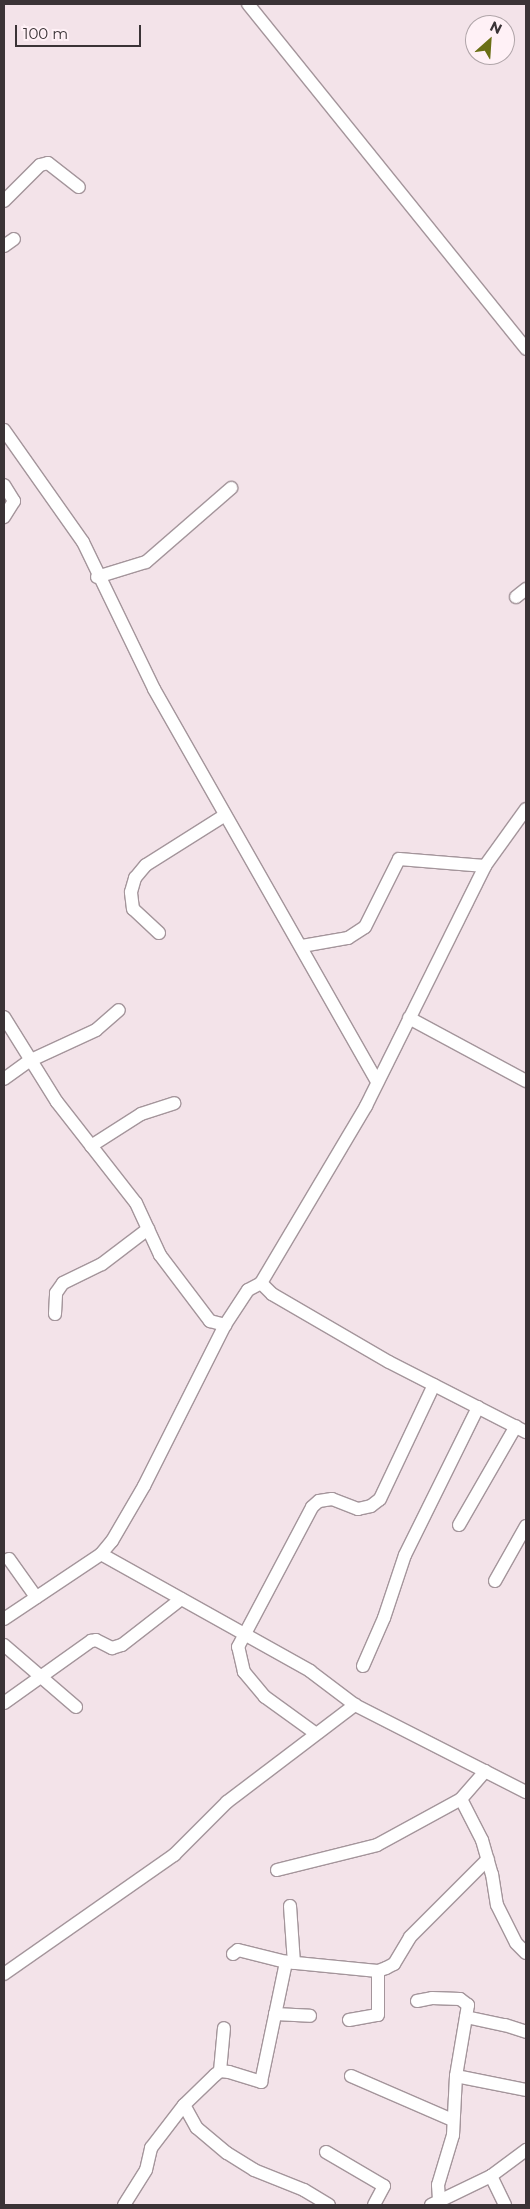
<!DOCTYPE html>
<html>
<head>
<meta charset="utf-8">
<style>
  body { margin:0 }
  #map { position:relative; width:530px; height:2209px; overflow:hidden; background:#f3e3e9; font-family:Montserrat,sans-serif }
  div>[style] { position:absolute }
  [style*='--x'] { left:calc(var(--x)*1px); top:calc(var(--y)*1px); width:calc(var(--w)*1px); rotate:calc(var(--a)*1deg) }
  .roads { filter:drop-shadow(1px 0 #a4959b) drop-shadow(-1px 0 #a4959b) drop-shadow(0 1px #a4959b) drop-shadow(0 -1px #a4959b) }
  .minor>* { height:12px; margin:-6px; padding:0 6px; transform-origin:6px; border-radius:6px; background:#fff }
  span { translate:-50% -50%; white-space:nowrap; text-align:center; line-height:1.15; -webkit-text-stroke:5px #fff1f6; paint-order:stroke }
  .frame { position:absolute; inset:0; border:5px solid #3a3336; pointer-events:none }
  .north { position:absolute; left:465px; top:15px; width:50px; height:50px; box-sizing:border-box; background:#fff1f6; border:1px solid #b0a5a9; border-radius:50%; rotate:26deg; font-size:14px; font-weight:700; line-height:20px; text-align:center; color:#3a3336 }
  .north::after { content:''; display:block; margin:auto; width:18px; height:22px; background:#6a6f14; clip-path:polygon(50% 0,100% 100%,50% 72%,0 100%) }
  .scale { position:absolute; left:15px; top:25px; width:126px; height:22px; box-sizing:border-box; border:2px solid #3a3336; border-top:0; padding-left:6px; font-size:15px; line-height:18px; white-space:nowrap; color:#3a3336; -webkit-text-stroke:4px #fff1f6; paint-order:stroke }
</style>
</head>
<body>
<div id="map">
  <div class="roads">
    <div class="minor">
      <div style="--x:248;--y:4;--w:443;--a:51.1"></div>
      <div style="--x:4;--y:201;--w:51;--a:-45"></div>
      <div style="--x:40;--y:165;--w:8;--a:-14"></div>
      <div style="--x:48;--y:163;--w:39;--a:38"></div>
      <div style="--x:4;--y:246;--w:12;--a:-35"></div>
      <div style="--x:4;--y:430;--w:137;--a:54.8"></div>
      <div style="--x:83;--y:542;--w:163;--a:64.2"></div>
      <div style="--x:154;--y:689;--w:450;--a:60.4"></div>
      <div style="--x:4;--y:485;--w:19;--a:58"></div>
      <div style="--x:14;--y:501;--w:19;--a:122"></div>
      <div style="--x:97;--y:577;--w:51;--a:-17"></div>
      <div style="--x:146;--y:562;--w:113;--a:-41"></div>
      <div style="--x:516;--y:597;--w:13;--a:-39"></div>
      <div style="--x:159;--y:933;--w:35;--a:-137"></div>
      <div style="--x:133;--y:909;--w:17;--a:-97"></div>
      <div style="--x:131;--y:892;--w:15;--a:-74"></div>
      <div style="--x:135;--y:878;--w:17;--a:-50"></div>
      <div style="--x:146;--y:865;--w:93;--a:-32.3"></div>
      <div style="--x:302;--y:946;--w:47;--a:-9.9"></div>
      <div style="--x:348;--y:938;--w:20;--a:-33"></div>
      <div style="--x:365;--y:927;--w:76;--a:-63.4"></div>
      <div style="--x:399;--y:859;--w:86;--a:4.7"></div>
      <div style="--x:4;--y:1017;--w:100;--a:58.1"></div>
      <div style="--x:57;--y:1102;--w:128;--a:52"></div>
      <div style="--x:136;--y:1203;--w:57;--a:65.2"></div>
      <div style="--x:160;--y:1255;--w:83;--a:52.9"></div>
      <div style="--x:210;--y:1321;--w:16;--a:15"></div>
      <div style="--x:409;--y:1018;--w:133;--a:28.3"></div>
      <div style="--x:4;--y:1079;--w:31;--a:-36"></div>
      <div style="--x:29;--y:1061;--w:74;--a:-24.8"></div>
      <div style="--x:96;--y:1030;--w:30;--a:-41"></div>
      <div style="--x:91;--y:1146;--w:59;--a:-32.6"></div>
      <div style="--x:141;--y:1114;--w:35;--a:-18"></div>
      <div style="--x:261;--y:1283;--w:16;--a:45"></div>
      <div style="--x:272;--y:1294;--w:135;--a:30.2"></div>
      <div style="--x:389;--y:1362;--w:154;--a:27.1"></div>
      <div style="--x:55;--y:1314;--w:21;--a:-87"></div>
      <div style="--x:56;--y:1293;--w:12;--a:-55"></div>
      <div style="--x:63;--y:1283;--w:43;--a:-26"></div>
      <div style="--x:102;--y:1264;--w:58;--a:-37.3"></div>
      <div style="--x:459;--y:1525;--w:114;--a:-60.1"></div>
      <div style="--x:101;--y:1554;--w:240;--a:29.2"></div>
      <div style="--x:310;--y:1671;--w:56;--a:37.1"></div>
      <div style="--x:355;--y:1705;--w:192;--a:27"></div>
      <div style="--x:9;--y:1559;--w:47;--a:54.6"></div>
      <div style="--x:495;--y:1581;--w:63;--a:-60.6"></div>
      <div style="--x:4;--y:1619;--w:117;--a:-33.8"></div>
      <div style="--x:101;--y:1554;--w:17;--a:-50"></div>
      <div style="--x:112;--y:1541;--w:64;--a:-59.8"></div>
      <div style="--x:144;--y:1486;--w:180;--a:-63.3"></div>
      <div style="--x:225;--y:1325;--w:42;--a:-56.7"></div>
      <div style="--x:248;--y:1290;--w:15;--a:-28"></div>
      <div style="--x:261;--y:1283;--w:206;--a:-59.3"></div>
      <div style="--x:366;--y:1106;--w:268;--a:-63.6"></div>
      <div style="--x:485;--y:866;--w:70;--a:-54.3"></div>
      <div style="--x:4;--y:1645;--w:95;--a:40.7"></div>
      <div style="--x:363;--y:1666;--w:52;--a:-66.4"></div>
      <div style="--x:384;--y:1618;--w:66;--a:-71.6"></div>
      <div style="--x:405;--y:1555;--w:165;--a:-63.7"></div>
      <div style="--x:4;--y:1703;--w:107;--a:-35.5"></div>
      <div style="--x:91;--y:1641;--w:5;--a:-11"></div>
      <div style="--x:96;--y:1640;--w:18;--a:27"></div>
      <div style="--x:112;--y:1648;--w:10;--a:-17"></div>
      <div style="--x:122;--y:1645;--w:75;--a:-37.9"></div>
      <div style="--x:315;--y:1733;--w:62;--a:-144.2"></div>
      <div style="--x:265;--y:1697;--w:33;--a:-130"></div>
      <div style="--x:244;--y:1672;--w:26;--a:-103"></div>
      <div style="--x:238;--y:1647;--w:158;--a:-62.1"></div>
      <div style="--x:312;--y:1507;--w:9;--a:-41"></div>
      <div style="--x:319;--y:1501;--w:13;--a:-9"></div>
      <div style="--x:332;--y:1499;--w:28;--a:21"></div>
      <div style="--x:358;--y:1509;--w:13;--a:-13"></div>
      <div style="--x:371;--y:1506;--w:11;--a:-38"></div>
      <div style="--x:380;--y:1499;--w:126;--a:-64.7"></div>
      <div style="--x:461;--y:1799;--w:46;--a:62.9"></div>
      <div style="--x:482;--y:1840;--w:35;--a:74"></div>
      <div style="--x:492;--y:1874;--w:31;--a:81"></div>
      <div style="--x:497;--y:1905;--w:42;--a:63.4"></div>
      <div style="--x:516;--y:1943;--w:14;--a:45"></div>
      <div style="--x:277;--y:1870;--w:103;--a:-14"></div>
      <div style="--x:377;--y:1845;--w:96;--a:-28.7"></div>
      <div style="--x:461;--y:1799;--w:37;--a:-49"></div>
      <div style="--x:290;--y:1906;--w:57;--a:86"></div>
      <div style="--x:233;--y:1954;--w:6;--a:-39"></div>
      <div style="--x:238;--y:1950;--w:49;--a:14"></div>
      <div style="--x:4;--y:1974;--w:208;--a:-35"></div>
      <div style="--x:174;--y:1855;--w:75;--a:-45"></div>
      <div style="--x:227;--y:1802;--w:161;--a:-37.2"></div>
      <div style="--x:417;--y:2001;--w:15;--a:-11"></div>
      <div style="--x:432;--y:1998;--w:28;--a:2"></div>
      <div style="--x:460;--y:1999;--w:10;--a:37"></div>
      <div style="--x:468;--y:2005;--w:72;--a:99.6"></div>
      <div style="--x:456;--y:2076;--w:59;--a:92.9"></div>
      <div style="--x:453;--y:2135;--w:52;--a:106.7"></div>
      <div style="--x:438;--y:2185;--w:15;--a:86"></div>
      <div style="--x:275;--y:2014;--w:35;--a:3"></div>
      <div style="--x:466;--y:2017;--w:40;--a:12"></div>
      <div style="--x:505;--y:2025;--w:22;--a:18"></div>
      <div style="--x:349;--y:2020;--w:29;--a:-10"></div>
      <div style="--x:378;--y:2015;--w:44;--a:-90"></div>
      <div style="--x:220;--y:2071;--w:43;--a:-84.7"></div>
      <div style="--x:351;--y:2076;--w:110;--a:23.5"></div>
      <div style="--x:456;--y:2076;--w:71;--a:11.3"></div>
      <div style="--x:184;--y:2105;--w:26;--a:61"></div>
      <div style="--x:197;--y:2128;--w:39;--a:40"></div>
      <div style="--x:227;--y:2153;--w:32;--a:32"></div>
      <div style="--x:254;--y:2170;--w:54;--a:21.8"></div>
      <div style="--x:304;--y:2190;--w:29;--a:31"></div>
      <div style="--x:326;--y:2152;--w:67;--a:30.4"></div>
      <div style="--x:384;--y:2186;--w:21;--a:118"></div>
      <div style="--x:491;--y:2176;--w:32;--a:64"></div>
      <div style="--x:124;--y:2205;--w:41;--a:-57.8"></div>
      <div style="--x:146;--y:2170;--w:23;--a:-77"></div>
      <div style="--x:151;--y:2148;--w:54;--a:-52.5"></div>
      <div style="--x:184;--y:2105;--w:43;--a:-44.1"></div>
      <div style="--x:215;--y:2075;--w:6;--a:-39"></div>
      <div style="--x:220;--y:2071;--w:9;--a:6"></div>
      <div style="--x:229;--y:2072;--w:34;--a:17"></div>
      <div style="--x:261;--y:2082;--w:123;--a:-78.2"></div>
      <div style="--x:286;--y:1962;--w:92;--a:5.6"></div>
      <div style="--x:378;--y:1971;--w:9;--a:-21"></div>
      <div style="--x:386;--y:1968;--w:9;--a:-27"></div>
      <div style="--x:394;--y:1964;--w:31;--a:-59"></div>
      <div style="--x:410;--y:1937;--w:110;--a:-45"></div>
      <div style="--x:431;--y:2205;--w:67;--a:-25.8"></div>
      <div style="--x:491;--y:2176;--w:44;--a:-36.6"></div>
    </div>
  </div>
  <div class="frame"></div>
  <div class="north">N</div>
  <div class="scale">100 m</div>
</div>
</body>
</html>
